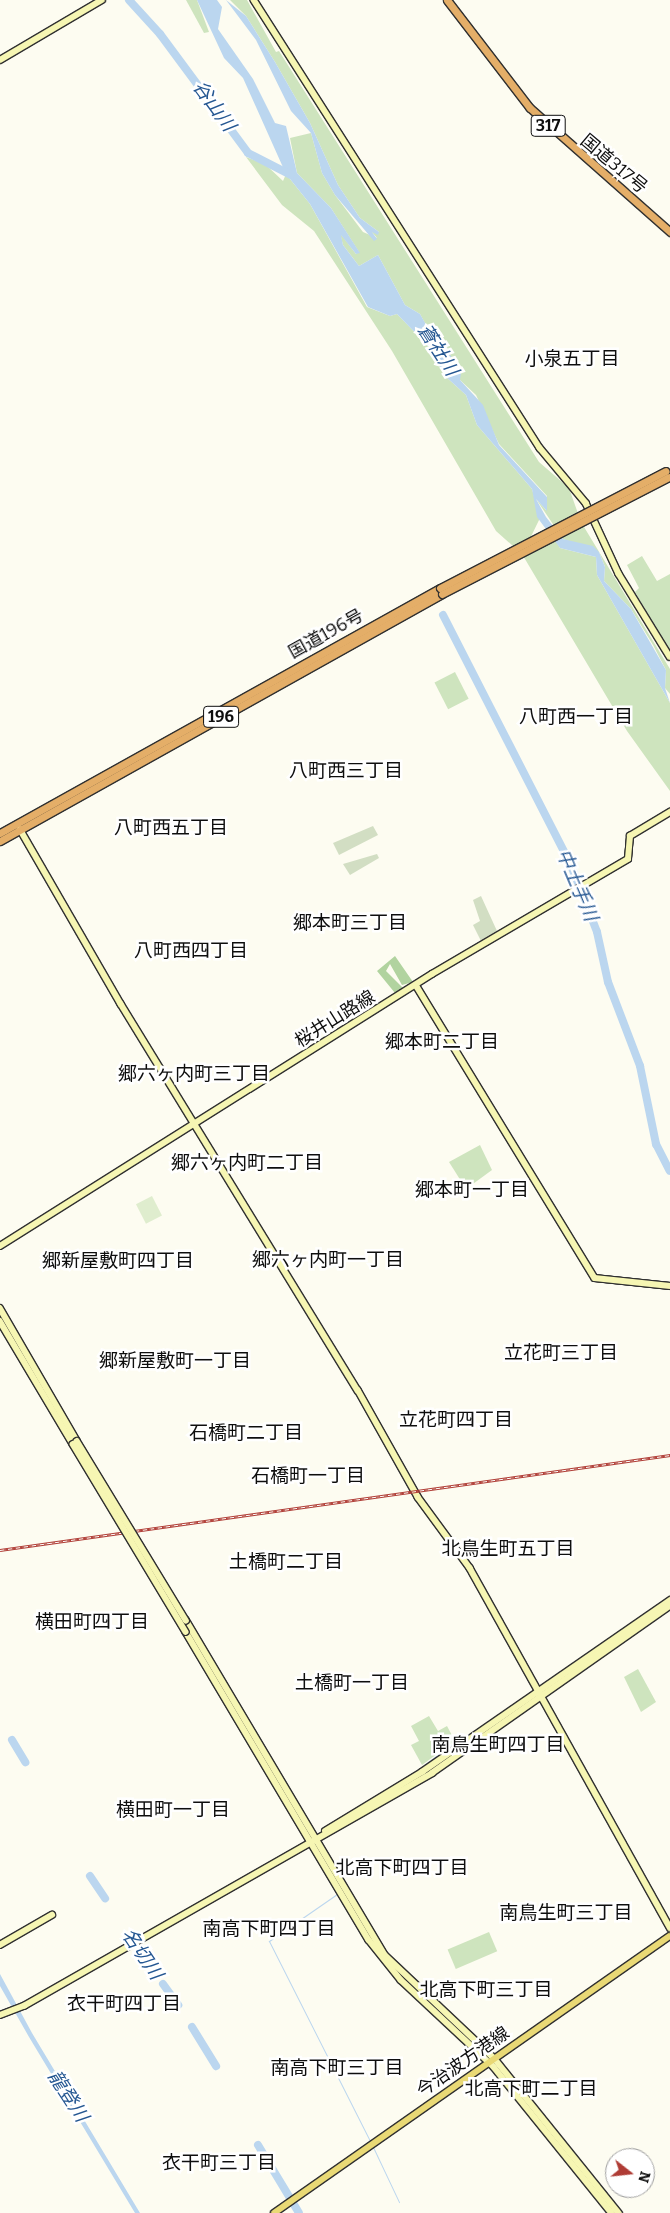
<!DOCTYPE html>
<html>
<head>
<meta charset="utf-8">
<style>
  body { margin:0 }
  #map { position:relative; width:670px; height:2213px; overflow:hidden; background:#fdfcf1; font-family:Bitter,"Noto Sans JP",serif }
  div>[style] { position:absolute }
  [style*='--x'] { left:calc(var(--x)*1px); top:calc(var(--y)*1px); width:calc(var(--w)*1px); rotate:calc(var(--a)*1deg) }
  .green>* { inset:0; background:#cee4be; transform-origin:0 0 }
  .forest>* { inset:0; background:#b1d39f }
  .cemetery>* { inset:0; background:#d2dec3 }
  .pitch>* { inset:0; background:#dfedce; transform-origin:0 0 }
  .water>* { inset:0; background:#bbd6ef }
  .stream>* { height:1px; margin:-0.5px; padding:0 0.5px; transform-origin:0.5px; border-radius:0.5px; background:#bbd6ef }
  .river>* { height:8px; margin:-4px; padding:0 4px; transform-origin:4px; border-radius:4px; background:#bbd6ef }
  .roads { filter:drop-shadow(1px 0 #303030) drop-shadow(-1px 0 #303030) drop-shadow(0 1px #303030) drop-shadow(0 -1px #303030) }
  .secondary>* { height:5.5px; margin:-2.75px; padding:0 2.75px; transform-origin:2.75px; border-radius:2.75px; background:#f6f6b3 }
  .primary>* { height:6px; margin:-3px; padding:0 3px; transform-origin:3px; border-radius:3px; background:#e9d975 }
  .highway>* { height:7px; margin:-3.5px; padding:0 3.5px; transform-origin:3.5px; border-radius:3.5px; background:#e4ae68 }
  .rail>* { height:3px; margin-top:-1.5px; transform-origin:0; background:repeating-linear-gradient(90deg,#fff 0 4px,#af3c35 0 8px); box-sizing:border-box; border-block:1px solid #af3c35 }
  .bridges { filter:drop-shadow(1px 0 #303030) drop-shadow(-1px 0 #303030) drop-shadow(0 1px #303030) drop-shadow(0 -1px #303030) }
  .secondary-bridge>* { height:5.5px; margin:-2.75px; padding:0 2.75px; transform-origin:2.75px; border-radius:2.75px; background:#f6f6b3 }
  .highway-bridge>* { height:7px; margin:-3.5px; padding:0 3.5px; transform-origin:3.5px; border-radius:3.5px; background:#e4ae68 }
  span { translate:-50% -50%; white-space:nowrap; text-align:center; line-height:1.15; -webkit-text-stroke:5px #fff; paint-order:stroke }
  .shield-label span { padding:1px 4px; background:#fff; border:1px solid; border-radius:4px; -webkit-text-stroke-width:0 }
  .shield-label { font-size:16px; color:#0e0e0e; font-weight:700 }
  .street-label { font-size:18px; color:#0e0e0e }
  .water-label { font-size:19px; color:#255792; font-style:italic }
  .neighbourhood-label { font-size:19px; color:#0e0e0e }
  .north { position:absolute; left:605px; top:2148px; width:50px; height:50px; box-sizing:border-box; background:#fff; border:1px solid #9f9f9f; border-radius:50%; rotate:106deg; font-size:14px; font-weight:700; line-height:20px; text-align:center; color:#0e0e0e }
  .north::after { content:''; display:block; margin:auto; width:18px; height:22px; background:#af3c35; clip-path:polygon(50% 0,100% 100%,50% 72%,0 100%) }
</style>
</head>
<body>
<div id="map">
  <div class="green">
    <div style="clip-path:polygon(186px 0,197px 0,209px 32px,204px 33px)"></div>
    <div style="clip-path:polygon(230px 0,247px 0,276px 52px,279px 51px,539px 462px,569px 488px,581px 522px,670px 669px,670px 694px,665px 688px,666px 670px,653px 645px,631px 609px,604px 581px,605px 567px,599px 552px,563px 539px,536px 499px,546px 510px,547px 496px,499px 444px,476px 395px,460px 380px,453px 362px,433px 338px,420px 314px,405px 305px,378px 255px,359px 266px,343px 245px,340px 233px,356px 254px,359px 252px,331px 208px,297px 173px,290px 138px,311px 133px,322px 173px,335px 195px,363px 232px,377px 238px,371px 231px,379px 232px,360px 218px,338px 185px,310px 123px,275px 62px,246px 16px)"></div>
    <div style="clip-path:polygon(246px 157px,265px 164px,283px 181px,286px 174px,310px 204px,367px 307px,390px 316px,397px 314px,429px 347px,445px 376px,466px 395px,477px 425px,532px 489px,540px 518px,523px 553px,553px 536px,560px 548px,596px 557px,597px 575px,670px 703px,670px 791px,627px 731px,522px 554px,496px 531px,392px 351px,314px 231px,282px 205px)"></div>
    <div style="clip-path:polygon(642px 556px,657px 581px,670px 574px,670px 652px,635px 592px,639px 588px,627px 565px)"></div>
    <div style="left:455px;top:672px;width:30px;height:23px;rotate:63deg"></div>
    <div style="clip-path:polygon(480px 1145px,492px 1170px,466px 1189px,449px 1162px)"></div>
    <div style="clip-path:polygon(638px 1669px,656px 1702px,641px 1712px,624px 1677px)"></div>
    <div style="clip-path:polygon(429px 1716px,438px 1731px,447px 1726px,455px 1741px,422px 1765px,411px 1745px,419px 1741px,411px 1726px)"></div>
    <div style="left:489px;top:1932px;width:21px;height:45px;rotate:67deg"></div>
  </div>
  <div class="forest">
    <div style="clip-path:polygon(395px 956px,413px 982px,402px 985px,390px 964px,386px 971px,403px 988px,395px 993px,377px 971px)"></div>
  </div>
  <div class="cemetery">
    <div style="clip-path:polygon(373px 826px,378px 835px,339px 855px,333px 843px)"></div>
    <div style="clip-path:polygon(377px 854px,379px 858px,350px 875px,343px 864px)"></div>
    <div style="clip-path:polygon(481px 896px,497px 931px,481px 941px,473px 925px,480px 921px,473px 900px)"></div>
  </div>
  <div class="pitch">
    <div style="left:152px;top:1196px;width:22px;height:18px;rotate:63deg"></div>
  </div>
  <div class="water">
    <div style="clip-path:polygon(197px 0,217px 0,222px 7px,218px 29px,253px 79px,275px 123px,286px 126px,297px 173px,331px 208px,360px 253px,356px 254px,341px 235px,343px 245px,359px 266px,378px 255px,405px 305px,420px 314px,437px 344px,449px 353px,461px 373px,460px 380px,483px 405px,499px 445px,547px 497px,547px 511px,536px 499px,546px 517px,563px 539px,593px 546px,599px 552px,605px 567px,604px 581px,631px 609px,666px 670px,665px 688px,670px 703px,597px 575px,596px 557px,560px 548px,537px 517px,532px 489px,477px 425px,466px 395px,445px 376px,429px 347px,397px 314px,390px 316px,368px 307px,310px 204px,286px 174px,243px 78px,224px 58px)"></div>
    <div style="clip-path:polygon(226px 0,246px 16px,275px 62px,310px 123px,338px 185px,360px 218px,379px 232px,378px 235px,372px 232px,377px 239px,374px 241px,335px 195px,322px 173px,311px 133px,291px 111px,256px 40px)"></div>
    <div style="clip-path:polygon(0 1974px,32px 2033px,140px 2213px,135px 2213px,29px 2037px,0 1986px)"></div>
  </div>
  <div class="stream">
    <div style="--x:424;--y:1765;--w:39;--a:-37"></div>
    <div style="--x:337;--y:1894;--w:83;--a:145.3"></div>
    <div style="--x:269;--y:1941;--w:226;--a:63.2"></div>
    <div style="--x:373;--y:2147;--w:61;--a:64.7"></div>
  </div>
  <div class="river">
    <div style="--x:129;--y:0;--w:46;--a:47.6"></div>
    <div style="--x:160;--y:34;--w:148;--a:53.5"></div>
    <div style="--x:248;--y:153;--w:48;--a:27.1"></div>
    <div style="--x:443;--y:615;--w:279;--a:62.9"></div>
    <div style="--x:570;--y:863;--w:74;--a:68.6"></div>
    <div style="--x:597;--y:932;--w:51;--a:77.6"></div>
    <div style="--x:608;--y:982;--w:90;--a:69.1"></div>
    <div style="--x:640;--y:1066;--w:80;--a:78.4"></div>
    <div style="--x:656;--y:1144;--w:30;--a:63"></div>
    <div style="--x:12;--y:1740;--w:26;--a:59"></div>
    <div style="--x:90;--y:1876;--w:27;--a:56"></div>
    <div style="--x:163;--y:1984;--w:26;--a:54"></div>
    <div style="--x:192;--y:2027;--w:46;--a:58.4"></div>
    <div style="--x:258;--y:2145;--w:79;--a:58.9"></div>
  </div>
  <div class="roads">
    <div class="secondary">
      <div style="--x:254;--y:0;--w:532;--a:57.45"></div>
      <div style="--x:540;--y:448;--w:72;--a:50.1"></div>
      <div style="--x:586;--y:503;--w:78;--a:65.1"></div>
      <div style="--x:619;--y:574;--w:97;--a:58.4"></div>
      <div style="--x:0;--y:60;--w:118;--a:-30.5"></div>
      <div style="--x:20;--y:829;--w:202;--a:60"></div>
      <div style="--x:121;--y:1004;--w:453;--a:58.5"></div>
      <div style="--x:358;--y:1390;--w:123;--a:60.7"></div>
      <div style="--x:418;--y:1497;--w:88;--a:53.8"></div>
      <div style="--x:470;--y:1568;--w:412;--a:60.9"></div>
      <div style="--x:416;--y:985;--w:343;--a:58.6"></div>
      <div style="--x:595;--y:1278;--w:75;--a:6.1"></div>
      <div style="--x:0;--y:1246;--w:510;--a:-32.2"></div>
      <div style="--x:432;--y:974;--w:227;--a:-30.4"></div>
      <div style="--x:628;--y:859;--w:23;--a:-85"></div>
      <div style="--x:630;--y:836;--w:47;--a:-31"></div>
      <div style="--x:0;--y:1308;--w:154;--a:59.9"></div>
      <div style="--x:0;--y:1321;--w:143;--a:59.3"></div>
      <div style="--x:186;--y:1620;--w:390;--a:59.3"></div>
      <div style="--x:385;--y:1955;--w:151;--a:43.4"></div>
      <div style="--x:495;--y:2059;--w:198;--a:51.2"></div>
      <div style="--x:186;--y:1632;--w:358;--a:59.3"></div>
      <div style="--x:369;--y:1940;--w:51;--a:51.3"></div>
      <div style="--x:401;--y:1980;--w:127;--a:43.1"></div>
      <div style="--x:494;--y:2067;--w:188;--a:51.1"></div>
      <div style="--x:325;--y:1831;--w:114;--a:-31.3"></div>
      <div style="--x:422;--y:1772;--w:302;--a:-34.7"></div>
      <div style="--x:0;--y:1945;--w:60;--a:-30"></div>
      <div style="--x:0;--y:2015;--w:26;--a:-21"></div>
      <div style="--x:24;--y:2006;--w:470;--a:-29.7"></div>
      <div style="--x:432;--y:1773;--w:291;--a:-35.1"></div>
    </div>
    <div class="primary">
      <div style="--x:274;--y:2213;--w:483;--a:-35"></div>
    </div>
    <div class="highway">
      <div style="--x:447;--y:0;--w:136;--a:52.5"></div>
      <div style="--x:530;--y:108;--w:187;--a:41.5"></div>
      <div style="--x:0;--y:833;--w:504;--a:-29.11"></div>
      <div style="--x:0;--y:841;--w:506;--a:-29.2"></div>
    </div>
  </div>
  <div class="rail">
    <div style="--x:0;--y:1550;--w:677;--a:-8.07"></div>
  </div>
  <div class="bridges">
    <div class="secondary-bridge">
      <div style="--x:77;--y:1441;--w:210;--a:58.7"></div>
      <div style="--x:73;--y:1444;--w:219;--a:59"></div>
    </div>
    <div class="highway-bridge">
      <div style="--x:440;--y:588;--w:254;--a:-27.4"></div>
      <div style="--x:442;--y:594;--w:255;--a:-27.3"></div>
    </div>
  </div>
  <div class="shield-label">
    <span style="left:548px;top:126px">317</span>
    <span style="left:221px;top:717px">196</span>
  </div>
  <div class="street-label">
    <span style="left:614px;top:164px;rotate:40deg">国道317号</span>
    <span style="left:326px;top:634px;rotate:-29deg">国道196号</span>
    <span style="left:335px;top:1019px;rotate:-32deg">桜井山路線</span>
    <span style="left:463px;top:2062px;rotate:-35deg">今治波方港線</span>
  </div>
  <div class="water-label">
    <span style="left:214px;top:106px;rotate:54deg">谷山川</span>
    <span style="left:438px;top:350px;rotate:57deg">蒼社川</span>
    <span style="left:577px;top:885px;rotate:67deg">中土手川</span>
    <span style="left:142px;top:1954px;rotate:56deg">名切川</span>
    <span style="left:68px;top:2096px;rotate:57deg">龍登川</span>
  </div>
  <div class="neighbourhood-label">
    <span style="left:572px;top:359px">小泉五丁目</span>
    <span style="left:576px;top:717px">八町西一丁目</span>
    <span style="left:346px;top:771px">八町西三丁目</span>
    <span style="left:171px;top:828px">八町西五丁目</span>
    <span style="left:350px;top:923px">郷本町三丁目</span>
    <span style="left:191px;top:951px">八町西四丁目</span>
    <span style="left:442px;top:1042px">郷本町二丁目</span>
    <span style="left:194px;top:1074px">郷六ヶ内町三丁目</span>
    <span style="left:247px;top:1163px">郷六ヶ内町二丁目</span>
    <span style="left:472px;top:1190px">郷本町一丁目</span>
    <span style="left:328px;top:1260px">郷六ヶ内町一丁目</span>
    <span style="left:118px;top:1261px">郷新屋敷町四丁目</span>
    <span style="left:561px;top:1353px">立花町三丁目</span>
    <span style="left:175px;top:1361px">郷新屋敷町一丁目</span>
    <span style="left:456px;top:1420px">立花町四丁目</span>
    <span style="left:246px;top:1433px">石橋町二丁目</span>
    <span style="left:308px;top:1476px">石橋町一丁目</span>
    <span style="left:508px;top:1549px">北鳥生町五丁目</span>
    <span style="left:286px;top:1562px">土橋町二丁目</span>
    <span style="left:92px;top:1622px">横田町四丁目</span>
    <span style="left:352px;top:1683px">土橋町一丁目</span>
    <span style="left:498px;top:1745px">南鳥生町四丁目</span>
    <span style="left:173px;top:1810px">横田町一丁目</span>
    <span style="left:402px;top:1868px">北高下町四丁目</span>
    <span style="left:566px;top:1913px">南鳥生町三丁目</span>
    <span style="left:269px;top:1929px">南高下町四丁目</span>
    <span style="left:486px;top:1990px">北高下町三丁目</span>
    <span style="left:124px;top:2004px">衣干町四丁目</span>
    <span style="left:337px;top:2068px">南高下町三丁目</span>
    <span style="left:531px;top:2089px">北高下町二丁目</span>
    <span style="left:219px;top:2163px">衣干町三丁目</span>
  </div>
  <div class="north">N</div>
</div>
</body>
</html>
